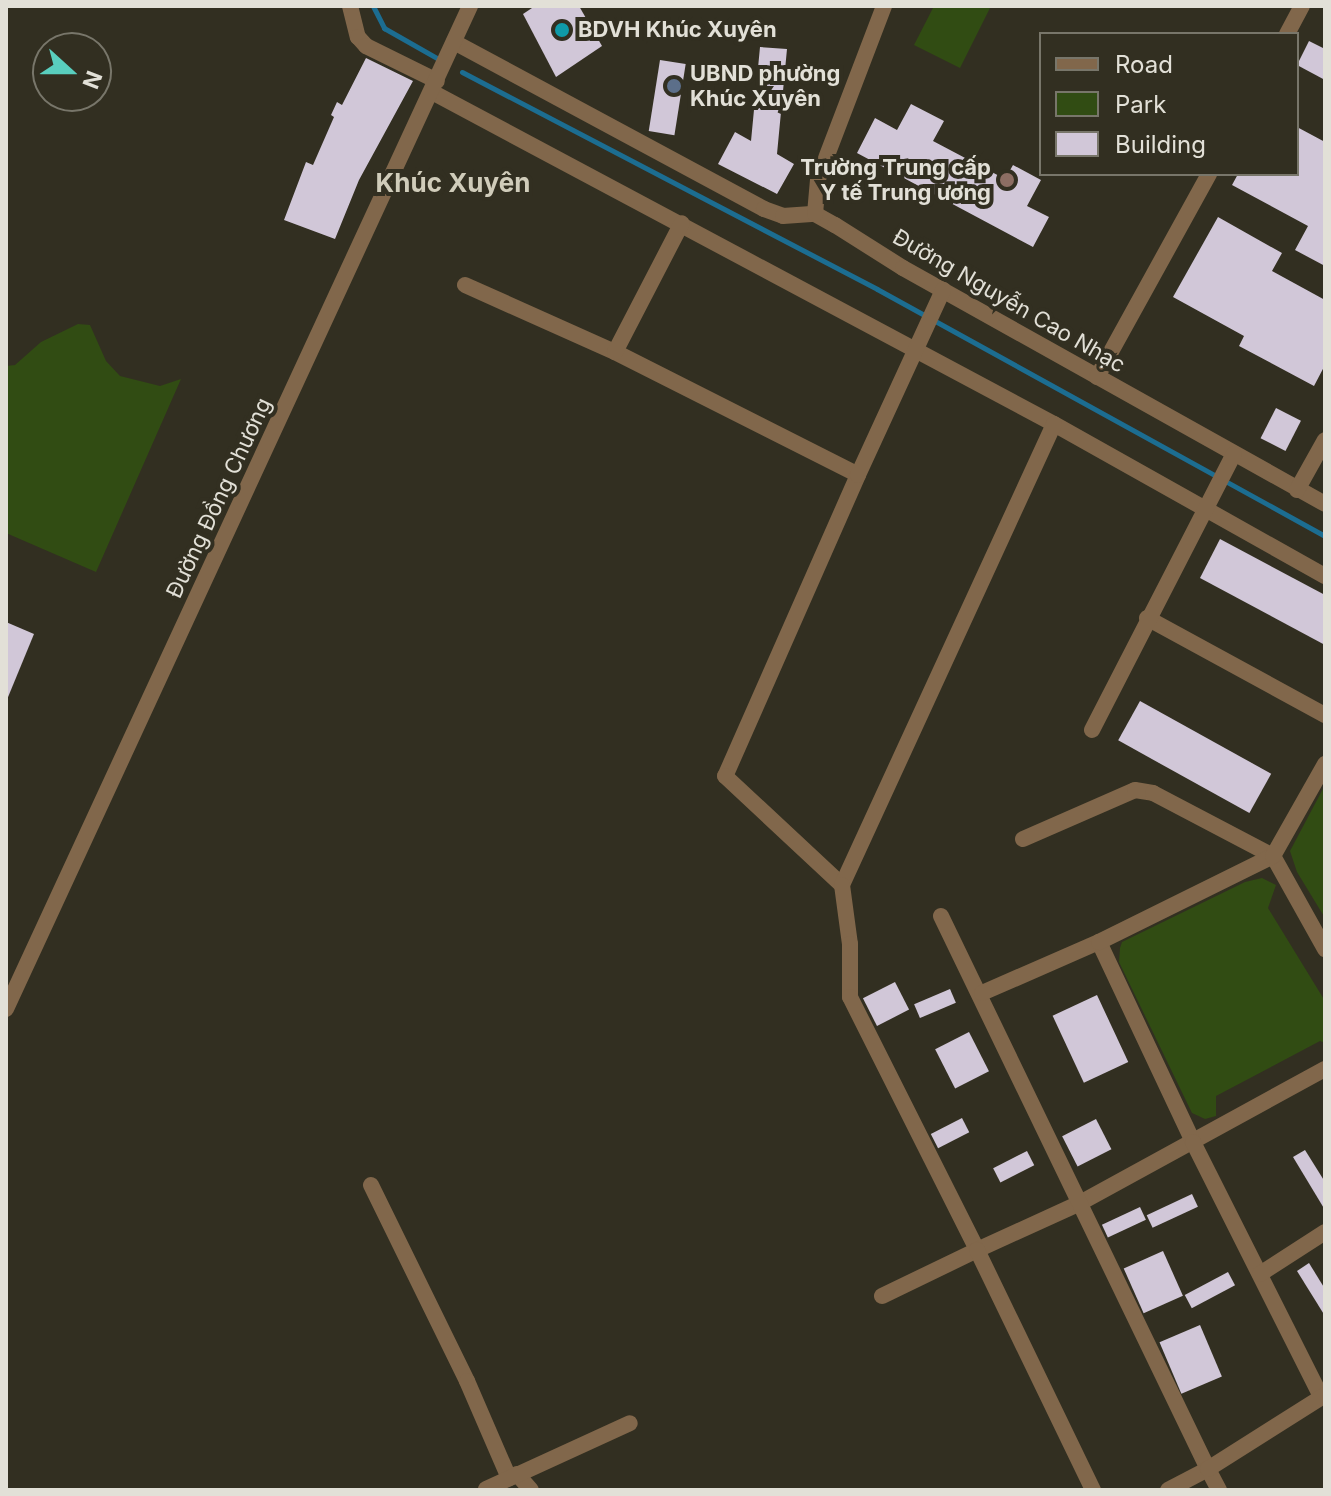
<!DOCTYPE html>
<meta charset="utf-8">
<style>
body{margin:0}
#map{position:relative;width:1331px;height:1496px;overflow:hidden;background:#322f21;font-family:Inter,sans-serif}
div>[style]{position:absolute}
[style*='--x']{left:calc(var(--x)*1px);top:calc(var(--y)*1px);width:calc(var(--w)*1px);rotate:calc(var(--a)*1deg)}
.green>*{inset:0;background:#314c13}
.stream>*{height:5px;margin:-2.5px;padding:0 2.5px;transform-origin:2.5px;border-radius:2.5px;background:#1c6d91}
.building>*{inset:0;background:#d1c7d8;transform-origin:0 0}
.minor>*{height:16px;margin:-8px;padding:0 8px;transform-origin:8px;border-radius:8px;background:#81674b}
.tertiary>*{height:16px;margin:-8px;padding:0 8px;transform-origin:8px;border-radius:8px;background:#81674b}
.dots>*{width:22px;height:22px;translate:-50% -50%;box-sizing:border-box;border:4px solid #322f21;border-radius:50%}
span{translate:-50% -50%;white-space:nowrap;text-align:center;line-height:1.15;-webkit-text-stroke:8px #322f21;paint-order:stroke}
.poi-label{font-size:22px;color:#e2e0d7;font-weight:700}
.left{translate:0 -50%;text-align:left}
.right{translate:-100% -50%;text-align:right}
.street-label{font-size:22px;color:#e2e0d7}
.quarter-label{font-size:26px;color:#d0ccba;font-weight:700}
.frame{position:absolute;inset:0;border:8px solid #e2e0d7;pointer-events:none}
.legend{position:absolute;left:1039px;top:32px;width:260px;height:144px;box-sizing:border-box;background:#322f21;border:2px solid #78766a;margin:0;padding:10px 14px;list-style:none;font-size:24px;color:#e2e0d7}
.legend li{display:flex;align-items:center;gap:16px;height:40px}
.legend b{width:40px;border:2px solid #78766a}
.north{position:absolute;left:32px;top:32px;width:80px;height:80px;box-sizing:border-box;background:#322f21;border:2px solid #78766a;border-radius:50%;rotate:111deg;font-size:22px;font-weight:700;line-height:32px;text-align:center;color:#e2e0d7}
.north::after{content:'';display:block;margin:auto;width:28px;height:36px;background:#59cebe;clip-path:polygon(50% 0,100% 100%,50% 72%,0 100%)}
</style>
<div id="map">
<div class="green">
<i style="clip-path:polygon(934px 6px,991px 6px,960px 68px,914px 45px)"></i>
<i style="clip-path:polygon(78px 324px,90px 325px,106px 361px,120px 376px,160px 386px,181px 379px,96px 572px,6px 533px,6px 366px,15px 365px,41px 342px)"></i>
<i style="clip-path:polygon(1325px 785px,1325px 918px,1297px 872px,1290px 851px)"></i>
<i style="clip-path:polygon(1262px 878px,1276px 885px,1268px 908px,1325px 1001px,1325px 1043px,1320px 1041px,1216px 1096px,1216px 1116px,1205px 1119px,1192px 1113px,1119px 962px,1120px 948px,1122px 942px,1245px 882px)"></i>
</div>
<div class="stream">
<i style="--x:373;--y:6;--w:25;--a:63"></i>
<i style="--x:384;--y:28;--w:67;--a:29.6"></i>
<i style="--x:462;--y:72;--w:468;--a:27.6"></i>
<i style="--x:877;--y:289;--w:512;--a:28.87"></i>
</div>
<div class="building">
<i style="clip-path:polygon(535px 6px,579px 6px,602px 46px,556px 77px,523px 14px)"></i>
<i style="clip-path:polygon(1309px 41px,1325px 49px,1325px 80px,1297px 65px)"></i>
<i style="clip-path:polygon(760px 47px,787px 49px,777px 154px,794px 164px,777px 194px,718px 164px,735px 132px,751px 141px)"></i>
<i style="clip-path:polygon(366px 58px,413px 81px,359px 180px,335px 239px,284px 220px,306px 162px,313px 165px,334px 117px,331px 115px,337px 102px,342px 105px)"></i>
<i style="left:660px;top:60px;width:26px;height:72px;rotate:9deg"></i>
<i style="clip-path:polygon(911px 104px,944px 121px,933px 141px,1005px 179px,1013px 165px,1041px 180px,1027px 206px,1049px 217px,1033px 247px,857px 153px,875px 118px,897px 130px)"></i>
<i style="clip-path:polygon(1297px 127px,1325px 142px,1325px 266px,1295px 250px,1308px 226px,1232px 185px,1238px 174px,1297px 174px)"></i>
<i style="clip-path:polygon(1218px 217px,1282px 253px,1272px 271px,1325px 300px,1325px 365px,1314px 386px,1239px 346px,1244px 336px,1173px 297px)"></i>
<i style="left:1276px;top:408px;width:28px;height:34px;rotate:27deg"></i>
<i style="clip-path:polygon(1220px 539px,1325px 595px,1325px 645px,1200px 578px)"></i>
<i style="clip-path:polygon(6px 622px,34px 634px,6px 702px)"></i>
<i style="left:1140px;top:701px;width:150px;height:45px;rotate:29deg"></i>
<i style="left:895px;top:982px;width:31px;height:36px;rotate:63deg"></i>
<i style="left:950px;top:989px;width:15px;height:39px;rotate:67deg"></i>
<i style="left:1097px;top:995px;width:74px;height:49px;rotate:65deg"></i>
<i style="left:969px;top:1032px;width:44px;height:38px;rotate:63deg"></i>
<i style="left:962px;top:1118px;width:16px;height:35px;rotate:63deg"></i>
<i style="left:1096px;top:1119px;width:34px;height:38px;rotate:63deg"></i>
<i style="clip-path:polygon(1305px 1150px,1325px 1182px,1325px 1210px,1293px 1157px)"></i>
<i style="left:1027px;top:1151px;width:16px;height:38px;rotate:63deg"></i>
<i style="left:1192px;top:1194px;width:14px;height:50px;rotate:65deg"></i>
<i style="left:1140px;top:1207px;width:14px;height:42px;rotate:65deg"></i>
<i style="left:1163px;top:1251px;width:49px;height:43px;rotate:66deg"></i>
<i style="clip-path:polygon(1309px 1263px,1325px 1289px,1325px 1316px,1297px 1271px)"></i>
<i style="left:1228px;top:1272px;width:15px;height:49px;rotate:62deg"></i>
<i style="left:1200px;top:1325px;width:56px;height:44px;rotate:67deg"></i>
</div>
<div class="minor">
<i style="--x:350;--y:6;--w:32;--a:76"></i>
<i style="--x:358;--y:37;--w:12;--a:48"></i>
<i style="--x:366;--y:46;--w:79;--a:26.2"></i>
<i style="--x:1287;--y:34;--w:32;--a:-62"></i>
<i style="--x:454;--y:42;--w:352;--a:28.3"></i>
<i style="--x:764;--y:209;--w:20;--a:20"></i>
<i style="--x:783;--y:216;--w:32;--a:-4"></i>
<i style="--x:815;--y:214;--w:23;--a:29"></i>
<i style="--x:835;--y:225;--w:80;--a:32.3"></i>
<i style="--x:903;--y:268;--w:484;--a:29.2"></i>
<i style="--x:432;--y:92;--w:705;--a:28.09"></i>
<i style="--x:1054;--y:424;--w:311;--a:29.3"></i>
<i style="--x:815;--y:214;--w:35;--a:-85"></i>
<i style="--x:818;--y:179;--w:185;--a:-69.1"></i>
<i style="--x:465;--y:285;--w:164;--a:24.1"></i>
<i style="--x:615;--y:352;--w:272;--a:26.8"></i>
<i style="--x:858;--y:475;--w:329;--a:113.8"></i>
<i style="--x:725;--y:776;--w:160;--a:43"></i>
<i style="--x:842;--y:885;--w:507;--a:-65.3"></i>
<i style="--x:615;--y:352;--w:145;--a:-62.6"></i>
<i style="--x:1097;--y:377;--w:232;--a:-61.1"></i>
<i style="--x:858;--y:475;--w:204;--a:-65.3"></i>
<i style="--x:1297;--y:490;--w:57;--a:-60.8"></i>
<i style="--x:1147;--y:618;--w:203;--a:28.6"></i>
<i style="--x:1092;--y:730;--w:310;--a:-62.8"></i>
<i style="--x:1023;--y:839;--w:122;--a:-23.6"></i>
<i style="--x:1135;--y:790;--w:18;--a:9"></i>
<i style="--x:1153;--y:793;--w:136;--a:27.7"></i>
<i style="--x:1273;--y:856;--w:107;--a:60.8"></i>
<i style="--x:842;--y:885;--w:60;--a:82.3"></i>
<i style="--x:850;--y:944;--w:53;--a:90"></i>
<i style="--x:850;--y:997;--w:283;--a:63.3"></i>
<i style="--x:977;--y:1250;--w:113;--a:-24.5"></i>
<i style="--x:1080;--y:1203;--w:279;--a:-28.7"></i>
<i style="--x:941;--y:916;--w:614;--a:64.23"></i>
<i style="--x:1208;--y:1469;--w:45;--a:152.3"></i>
<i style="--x:1099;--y:942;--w:221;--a:64.8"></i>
<i style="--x:1193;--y:1142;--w:285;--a:63.3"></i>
<i style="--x:982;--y:993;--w:128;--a:-23.6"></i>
<i style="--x:1099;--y:942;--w:194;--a:-26.3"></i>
<i style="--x:1273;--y:856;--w:106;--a:-60.5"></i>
<i style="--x:371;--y:1185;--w:218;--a:63.9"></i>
<i style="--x:467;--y:1381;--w:106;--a:66.6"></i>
<i style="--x:1260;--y:1274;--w:77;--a:-32.9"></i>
<i style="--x:882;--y:1296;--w:106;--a:-25.8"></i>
<i style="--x:977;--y:1250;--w:267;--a:64.2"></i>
<i style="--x:517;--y:1474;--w:21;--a:49"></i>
<i style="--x:486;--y:1489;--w:158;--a:-24.6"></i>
<i style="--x:1219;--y:1490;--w:24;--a:-118"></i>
<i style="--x:1208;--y:1469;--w:138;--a:-32.3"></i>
</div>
<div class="tertiary">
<i style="--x:6;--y:1009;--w:1105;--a:-65.17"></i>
</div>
<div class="dots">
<i style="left:562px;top:30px;background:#0f9aa8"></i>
<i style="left:674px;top:86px;background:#5c6f8a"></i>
<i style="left:1007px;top:180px;background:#8d6e63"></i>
</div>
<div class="poi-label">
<span class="left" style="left:578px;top:30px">BDVH Khúc Xuyên</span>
<span class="left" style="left:690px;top:86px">UBND phường<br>Khúc Xuyên</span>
<span class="right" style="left:991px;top:180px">Trường Trung cấp<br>Y tế Trung ương</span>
</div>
<div class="street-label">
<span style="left:1009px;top:301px;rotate:30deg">Đường Nguyễn Cao Nhạc</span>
<span style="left:219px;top:498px;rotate:-65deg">Đường Đồng Chương</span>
</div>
<div class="quarter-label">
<span style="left:453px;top:183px">Khúc Xuyên</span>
</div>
<div class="frame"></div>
<ul class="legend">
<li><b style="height:10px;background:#81674b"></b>Road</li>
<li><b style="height:22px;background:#314c13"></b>Park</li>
<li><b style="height:22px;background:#d1c7d8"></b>Building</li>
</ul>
<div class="north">N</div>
</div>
